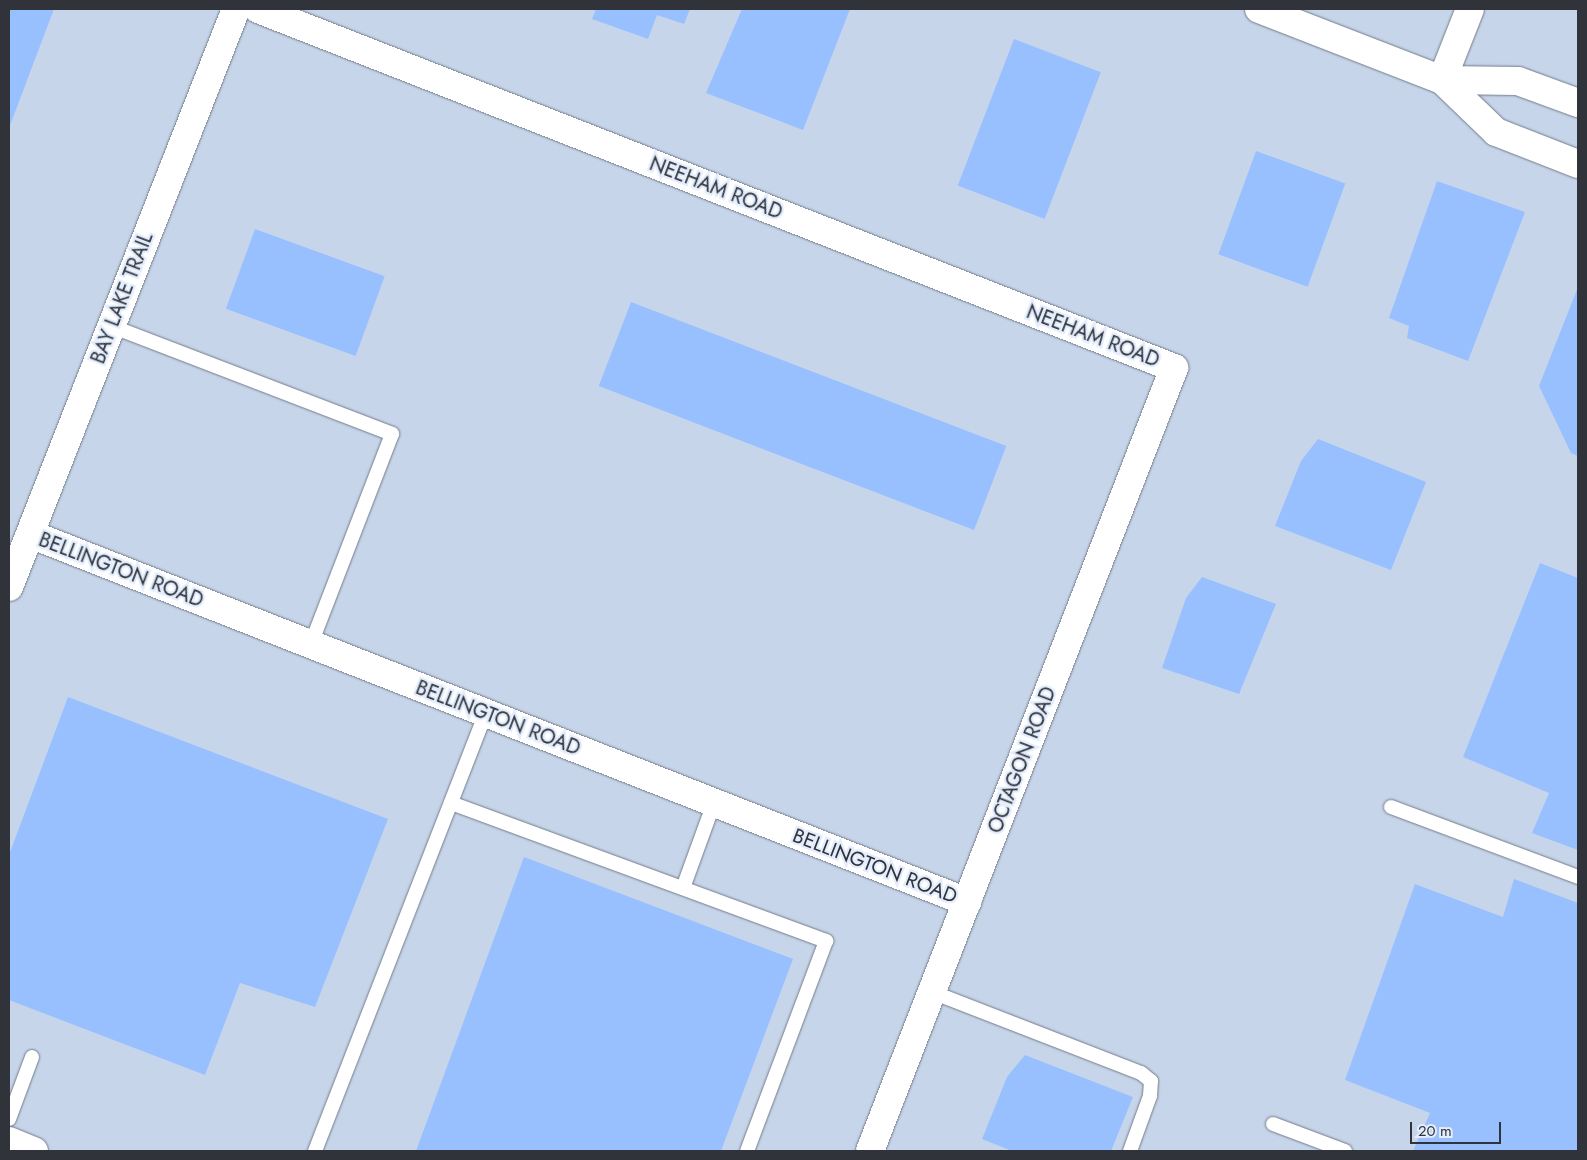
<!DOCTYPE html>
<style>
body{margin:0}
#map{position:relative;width:1587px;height:1160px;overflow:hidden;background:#d6e0ef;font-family:Jost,sans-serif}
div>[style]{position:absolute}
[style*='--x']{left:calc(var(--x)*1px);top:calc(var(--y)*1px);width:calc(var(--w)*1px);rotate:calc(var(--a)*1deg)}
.built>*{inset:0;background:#c7d5ea;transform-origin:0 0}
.building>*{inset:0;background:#98c0ff;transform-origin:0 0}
.roads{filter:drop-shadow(0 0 1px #737c8a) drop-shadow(0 0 1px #737c8a)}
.lane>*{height:14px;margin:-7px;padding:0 7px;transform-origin:7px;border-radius:7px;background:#fff}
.street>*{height:28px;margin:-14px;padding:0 14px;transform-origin:14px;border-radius:14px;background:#fff}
.secondary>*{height:28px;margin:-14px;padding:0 14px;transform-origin:14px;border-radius:14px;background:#fff}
span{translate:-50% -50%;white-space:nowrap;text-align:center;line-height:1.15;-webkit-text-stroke:4.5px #e3edfd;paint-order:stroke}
.street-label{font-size:20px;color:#30343a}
.frame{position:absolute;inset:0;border:10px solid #30343a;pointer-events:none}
.scale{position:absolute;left:1410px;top:1122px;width:91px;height:22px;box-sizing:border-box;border:2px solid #30343a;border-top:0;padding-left:6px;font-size:15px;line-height:18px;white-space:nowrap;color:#30343a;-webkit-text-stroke:4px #e3edfd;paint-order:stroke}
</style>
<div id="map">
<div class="built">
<i style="left:9px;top:9px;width:1569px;height:1142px"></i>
</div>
<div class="building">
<i style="clip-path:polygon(9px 9px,54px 9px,9px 128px)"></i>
<i style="clip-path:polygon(596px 9px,690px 9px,684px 24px,657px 15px,648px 39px,592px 19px)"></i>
<i style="clip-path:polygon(742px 9px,850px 9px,803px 130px,706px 93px)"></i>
<i style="left:1014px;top:39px;width:93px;height:157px;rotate:21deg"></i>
<i style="left:1256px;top:151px;width:95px;height:110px;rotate:20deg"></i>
<i style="clip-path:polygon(1437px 181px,1525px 212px,1468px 361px,1407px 338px,1409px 326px,1389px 318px)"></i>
<i style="left:255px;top:229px;width:138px;height:85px;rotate:20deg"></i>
<i style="clip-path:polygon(1578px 287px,1578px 456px,1571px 453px,1539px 386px)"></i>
<i style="left:631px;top:302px;width:402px;height:90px;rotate:21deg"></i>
<i style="clip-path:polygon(1318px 439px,1426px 482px,1391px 570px,1275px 526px,1301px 461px)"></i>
<i style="clip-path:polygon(1540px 563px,1578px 578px,1578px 850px,1532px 833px,1549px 793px,1463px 757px)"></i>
<i style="clip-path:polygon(1202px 577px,1276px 604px,1239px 694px,1162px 668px,1186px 598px)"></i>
<i style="clip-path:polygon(68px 697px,388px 819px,315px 1007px,240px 983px,205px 1075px,9px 1000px,9px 855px)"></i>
<i style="clip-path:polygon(524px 857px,793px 959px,721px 1151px,416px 1151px)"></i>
<i style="clip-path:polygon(1514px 879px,1578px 903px,1578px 1151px,1413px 1151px,1430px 1113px,1345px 1080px,1415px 884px,1503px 917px)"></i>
<i style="clip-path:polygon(1025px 1055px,1133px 1097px,1111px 1151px,1012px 1151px,982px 1139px,1007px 1077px)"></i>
</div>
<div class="roads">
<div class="lane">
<i style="--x:111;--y:326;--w:301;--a:21"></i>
<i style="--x:392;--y:434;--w:225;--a:111.1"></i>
<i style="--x:451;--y:803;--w:400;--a:20.2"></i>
<i style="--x:826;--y:941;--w:224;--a:110.6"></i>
<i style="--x:1391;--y:807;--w:200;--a:20.5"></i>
<i style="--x:683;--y:888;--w:90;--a:-70"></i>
<i style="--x:932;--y:992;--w:224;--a:21.2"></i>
<i style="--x:1141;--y:1073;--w:13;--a:39"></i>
<i style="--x:1151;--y:1081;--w:15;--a:94"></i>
<i style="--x:1150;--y:1096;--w:59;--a:110"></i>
<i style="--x:9;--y:1119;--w:66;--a:-69.6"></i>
<i style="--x:1273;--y:1124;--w:77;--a:20.6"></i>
<i style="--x:315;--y:1151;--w:470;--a:-68.7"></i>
</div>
<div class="street">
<i style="--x:258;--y:9;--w:984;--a:21.4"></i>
<i style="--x:1174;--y:368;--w:840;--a:111.22"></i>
<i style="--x:1442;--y:80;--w:76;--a:-68.5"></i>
<i style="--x:30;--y:534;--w:1007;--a:21.44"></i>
<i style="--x:9;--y:1141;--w:27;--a:22"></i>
</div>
<div class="secondary">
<i style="--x:1259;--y:9;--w:196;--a:21.2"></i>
<i style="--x:1442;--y:80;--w:76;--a:0.8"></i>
<i style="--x:1518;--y:81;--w:64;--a:20.1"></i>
<i style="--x:1442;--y:80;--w:75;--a:43.9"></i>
<i style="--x:1496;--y:132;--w:88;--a:21.3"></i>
<i style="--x:9;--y:587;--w:621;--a:-68.56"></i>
</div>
</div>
<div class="street-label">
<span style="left:716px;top:188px;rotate:21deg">NEEHAM ROAD</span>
<span style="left:122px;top:298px;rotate:-69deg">BAY LAKE TRAIL</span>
<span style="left:1093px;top:336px;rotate:21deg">NEEHAM ROAD</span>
<span style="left:121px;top:570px;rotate:21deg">BELLINGTON ROAD</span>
<span style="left:498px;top:718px;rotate:21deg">BELLINGTON ROAD</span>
<span style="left:1022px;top:760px;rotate:-69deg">OCTAGON ROAD</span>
<span style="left:875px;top:866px;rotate:21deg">BELLINGTON ROAD</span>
</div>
<div class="frame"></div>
<div class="scale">20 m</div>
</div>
